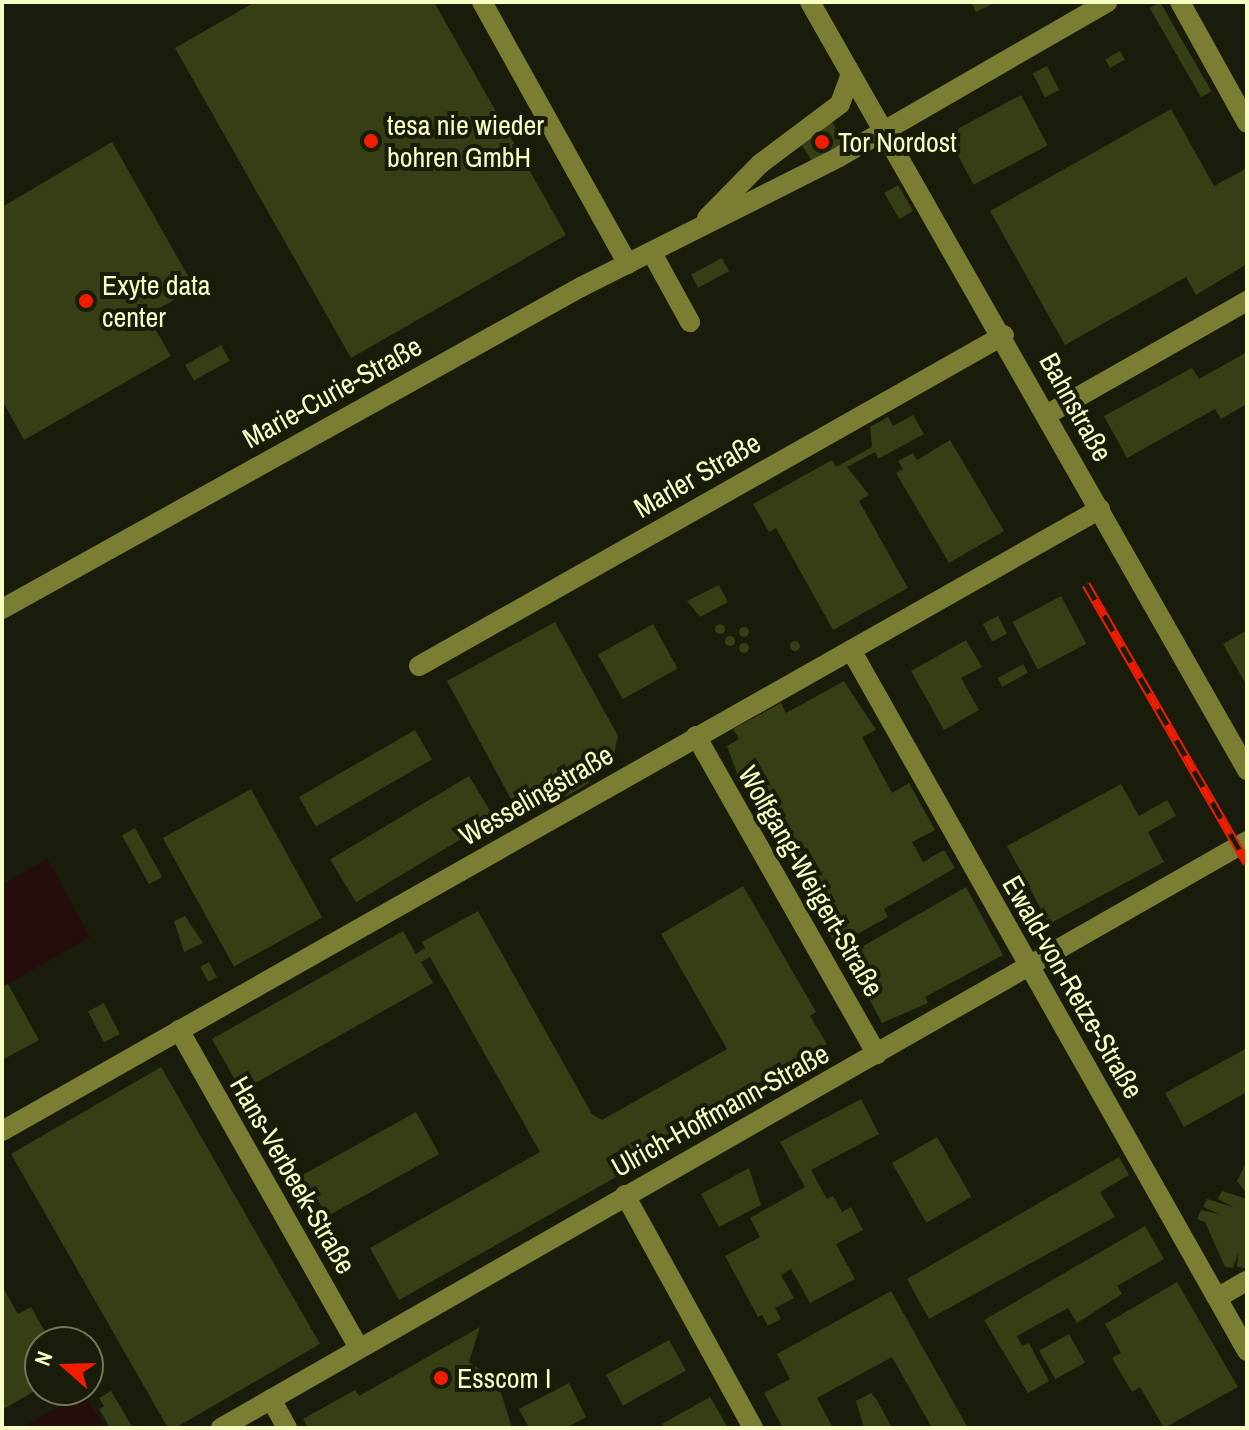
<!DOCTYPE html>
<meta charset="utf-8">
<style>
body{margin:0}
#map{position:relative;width:1249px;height:1430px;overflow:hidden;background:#191c0a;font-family:"Archivo Narrow",sans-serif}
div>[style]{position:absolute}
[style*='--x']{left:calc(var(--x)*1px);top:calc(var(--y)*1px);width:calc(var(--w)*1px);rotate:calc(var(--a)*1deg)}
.green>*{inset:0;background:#260d0d}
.building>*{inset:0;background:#353e15;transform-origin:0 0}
.round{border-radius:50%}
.minor>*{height:20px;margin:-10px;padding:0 10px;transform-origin:10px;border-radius:10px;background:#797e33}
.rail>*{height:9px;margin-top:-4.5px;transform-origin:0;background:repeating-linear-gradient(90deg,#191c0a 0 18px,#f01d00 0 36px);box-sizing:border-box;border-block:2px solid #f01d00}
.dots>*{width:22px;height:22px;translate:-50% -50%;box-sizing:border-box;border:4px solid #191c0a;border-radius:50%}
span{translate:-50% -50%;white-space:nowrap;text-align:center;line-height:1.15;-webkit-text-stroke:8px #191c0a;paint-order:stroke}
.poi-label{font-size:28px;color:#f7ffc5}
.left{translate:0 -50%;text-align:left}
.street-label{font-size:28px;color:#f7ffc5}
.frame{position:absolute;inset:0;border:4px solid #f7ffc5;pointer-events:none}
.north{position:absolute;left:24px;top:1326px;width:80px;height:80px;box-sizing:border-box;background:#191c0a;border:2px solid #727755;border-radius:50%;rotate:290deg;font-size:22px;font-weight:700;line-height:32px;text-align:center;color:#f7ffc5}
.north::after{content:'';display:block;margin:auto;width:28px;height:36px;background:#f01d00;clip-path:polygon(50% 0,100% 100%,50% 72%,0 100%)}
</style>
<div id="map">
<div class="green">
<i style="clip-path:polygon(47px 859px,90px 937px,2px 987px,2px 885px)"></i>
<i style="clip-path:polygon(84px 1393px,105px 1428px,21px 1428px)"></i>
</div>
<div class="building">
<i style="clip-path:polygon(255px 2px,434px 2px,566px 235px,351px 358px,175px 48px)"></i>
<i style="clip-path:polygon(971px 2px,996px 2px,976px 12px)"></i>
<i style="left:1160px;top:2px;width:103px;height:12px;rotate:60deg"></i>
<i style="left:1120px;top:51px;width:10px;height:17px;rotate:61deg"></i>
<i style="left:1047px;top:66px;width:27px;height:16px;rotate:63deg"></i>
<i style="left:1021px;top:95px;width:57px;height:84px;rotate:62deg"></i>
<i style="clip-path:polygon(1171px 109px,1214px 186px,1247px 168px,1247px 264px,1196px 295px,1186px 277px,1065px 345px,990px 211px)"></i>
<i style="left:830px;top:119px;width:33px;height:38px;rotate:57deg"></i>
<i style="clip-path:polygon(112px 142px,195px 288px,147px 315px,171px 356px,24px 440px,2px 400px,2px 207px)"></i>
<i style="left:898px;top:185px;width:30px;height:16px;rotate:60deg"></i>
<i style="left:722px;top:258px;width:15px;height:35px;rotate:62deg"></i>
<i style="left:221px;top:345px;width:18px;height:41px;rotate:61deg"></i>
<i style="clip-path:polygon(1247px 352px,1247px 404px,1221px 419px,1215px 409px,1127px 458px,1104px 416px,1192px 368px,1199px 379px)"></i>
<i style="clip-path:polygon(913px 415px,924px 434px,878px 459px,875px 452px,847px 467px,869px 495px,859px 501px,908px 588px,833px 630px,776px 528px,769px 532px,753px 504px,832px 460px,836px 467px,872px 447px,870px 427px,888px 417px,893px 426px)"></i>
<i style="clip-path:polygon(950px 440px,1004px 531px,949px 563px,896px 473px,903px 469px,898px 461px,913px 453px,917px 460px)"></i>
<i style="clip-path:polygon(719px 585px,728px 602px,700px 617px,687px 601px)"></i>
<i style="left:1061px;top:596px;width:54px;height:55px;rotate:62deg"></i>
<i style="left:998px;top:616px;width:20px;height:17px;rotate:63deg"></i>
<i style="clip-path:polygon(555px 622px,618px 736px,613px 758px,590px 770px,589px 783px,567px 796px,555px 792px,529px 806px,511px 799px,447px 681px)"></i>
<i class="round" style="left:715px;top:624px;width:10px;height:10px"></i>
<i style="left:653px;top:624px;width:51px;height:63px;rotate:61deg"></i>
<i class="round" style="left:739px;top:627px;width:10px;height:10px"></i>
<i style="clip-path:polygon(1247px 630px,1247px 686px,1223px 644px)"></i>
<i class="round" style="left:725px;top:636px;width:10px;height:10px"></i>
<i style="clip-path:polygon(966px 640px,982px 667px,961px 678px,979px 710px,944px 730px,911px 671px)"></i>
<i class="round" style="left:790px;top:641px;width:10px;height:10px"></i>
<i class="round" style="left:739px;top:643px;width:10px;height:10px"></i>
<i style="left:1023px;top:664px;width:10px;height:29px;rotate:61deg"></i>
<i style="clip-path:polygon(844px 681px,876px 730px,862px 737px,892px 793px,909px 783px,935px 830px,912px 842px,923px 862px,944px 850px,955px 868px,884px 909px,888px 917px,836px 946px,746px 782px,741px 785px,727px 746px,739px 739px,733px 729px,781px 703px,786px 713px)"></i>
<i style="left:415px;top:730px;width:34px;height:134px;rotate:60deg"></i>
<i style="left:469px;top:776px;width:50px;height:162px;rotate:59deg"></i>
<i style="clip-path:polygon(1121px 784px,1139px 816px,1167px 800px,1176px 816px,1148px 832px,1164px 862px,1049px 924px,1007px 846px)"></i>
<i style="left:251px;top:789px;width:147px;height:101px;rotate:61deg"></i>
<i style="left:135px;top:828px;width:56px;height:15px;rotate:61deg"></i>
<i style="clip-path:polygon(743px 886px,816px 1012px,810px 1016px,827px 1044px,640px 1150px,646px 1160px,399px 1300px,370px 1248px,540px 1152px,430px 957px,421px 962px,433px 983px,241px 1091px,212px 1039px,403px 931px,416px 954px,425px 948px,422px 942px,478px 911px,592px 1114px,602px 1120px,727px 1049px,661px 934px)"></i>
<i style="clip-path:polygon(966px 887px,1003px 955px,925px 997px,928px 1003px,882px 1023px,846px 956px)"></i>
<i style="clip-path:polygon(185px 916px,203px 943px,184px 952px,174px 921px)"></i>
<i style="left:209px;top:962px;width:17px;height:10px;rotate:62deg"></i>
<i style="clip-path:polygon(8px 984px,39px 1040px,2px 1060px,2px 987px)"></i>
<i style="left:104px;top:1003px;width:35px;height:18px;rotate:63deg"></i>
<i style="clip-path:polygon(1247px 1048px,1247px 1092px,1184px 1127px,1165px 1093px)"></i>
<i style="clip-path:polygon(161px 1067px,320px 1344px,175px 1428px,168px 1428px,11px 1154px)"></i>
<i style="clip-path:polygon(861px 1099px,879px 1134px,811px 1170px,827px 1199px,833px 1196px,842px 1212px,851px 1207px,863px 1230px,836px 1244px,855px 1279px,810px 1303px,791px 1269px,781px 1275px,794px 1298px,775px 1308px,781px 1319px,768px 1326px,762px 1315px,758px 1317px,725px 1256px,760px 1237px,750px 1218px,805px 1187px,780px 1142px)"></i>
<i style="left:416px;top:1112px;width:48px;height:132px;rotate:61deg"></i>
<i style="left:937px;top:1137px;width:69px;height:52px;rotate:60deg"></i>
<i style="clip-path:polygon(1119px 1157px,1129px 1175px,1100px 1192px,1115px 1217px,929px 1319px,907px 1279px)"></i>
<i style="clip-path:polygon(1247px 1161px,1247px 1194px,1237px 1181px)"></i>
<i style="clip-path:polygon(749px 1168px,761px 1205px,719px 1227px,701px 1194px)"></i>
<i style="clip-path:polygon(1222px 1191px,1247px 1199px,1245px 1268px,1237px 1267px,1238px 1253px,1233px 1268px,1225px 1267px,1205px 1222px,1197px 1219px,1201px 1210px,1220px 1214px,1203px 1207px,1207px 1199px,1233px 1207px,1218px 1199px)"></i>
<i style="clip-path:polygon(1145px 1226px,1164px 1259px,1117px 1286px,1122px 1294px,1077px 1323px,1068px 1308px,1017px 1336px,1022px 1346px,1029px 1343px,1049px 1381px,1028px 1393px,984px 1320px)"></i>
<i style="clip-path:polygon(1177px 1282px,1238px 1387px,1164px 1428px,1140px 1387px,1132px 1392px,1112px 1358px,1121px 1353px,1105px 1324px)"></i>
<i style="clip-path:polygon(2px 1286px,18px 1314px,31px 1307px,51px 1342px,40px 1342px,40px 1388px,2px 1410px)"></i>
<i style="clip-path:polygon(891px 1291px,968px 1428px,932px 1428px,892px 1357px,817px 1398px,833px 1428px,783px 1428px,764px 1393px,790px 1379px,777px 1354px)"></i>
<i style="clip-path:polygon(480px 1327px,469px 1362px,498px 1383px,512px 1428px,308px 1428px,303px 1419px,355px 1390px,359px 1396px)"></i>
<i style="left:1069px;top:1334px;width:33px;height:34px;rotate:61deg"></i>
<i style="left:669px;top:1340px;width:35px;height:72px;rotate:61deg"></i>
<i style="clip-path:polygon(569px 1383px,586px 1417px,566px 1428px,529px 1428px,519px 1409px)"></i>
<i style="clip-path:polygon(111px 1391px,133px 1428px,110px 1428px,99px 1409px,104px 1406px,99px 1398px)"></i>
<i style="clip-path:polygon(871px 1393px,877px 1400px,892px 1428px,864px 1428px,856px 1401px)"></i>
<i style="clip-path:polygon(710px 1397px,728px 1428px,664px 1428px,662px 1424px)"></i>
</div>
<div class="minor">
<i style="--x:482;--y:2;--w:300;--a:60.9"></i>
<i style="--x:810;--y:2;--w:884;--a:60.36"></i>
<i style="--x:1180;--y:2;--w:138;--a:61"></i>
<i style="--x:707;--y:218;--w:76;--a:-45.5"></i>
<i style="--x:760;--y:164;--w:100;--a:-36.9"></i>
<i style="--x:840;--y:104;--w:32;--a:-70"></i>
<i style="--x:652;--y:253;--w:79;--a:61.2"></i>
<i style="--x:1048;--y:414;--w:229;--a:-29.6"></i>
<i style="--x:2;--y:609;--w:663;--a:-29.08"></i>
<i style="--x:581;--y:287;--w:289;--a:-26.7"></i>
<i style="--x:839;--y:157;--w:310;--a:-30"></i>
<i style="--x:851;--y:650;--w:805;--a:60.54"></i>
<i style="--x:419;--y:666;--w:672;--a:-29.5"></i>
<i style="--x:696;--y:736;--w:366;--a:60.4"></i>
<i style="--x:179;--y:1030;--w:365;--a:60.5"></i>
<i style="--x:2;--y:1131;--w:1262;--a:-29.53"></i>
<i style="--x:625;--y:1195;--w:266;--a:61.2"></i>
<i style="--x:1217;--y:1298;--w:34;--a:-30"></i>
<i style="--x:271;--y:1399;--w:33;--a:61"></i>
<i style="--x:221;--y:1428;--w:1182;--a:-29.77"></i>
</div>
<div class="rail">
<i style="--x:1086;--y:584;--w:322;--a:60"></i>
</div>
<div class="dots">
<i style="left:371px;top:141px;background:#f01d00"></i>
<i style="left:822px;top:142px;background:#f01d00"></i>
<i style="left:86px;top:301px;background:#f01d00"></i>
<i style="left:441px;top:1378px;background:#f01d00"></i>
</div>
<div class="poi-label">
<span class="left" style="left:387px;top:141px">tesa nie wieder<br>bohren GmbH</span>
<span class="left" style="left:838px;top:142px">Tor Nordost</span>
<span class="left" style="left:102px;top:301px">Exyte data<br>center</span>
<span class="left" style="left:457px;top:1378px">Esscom I</span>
</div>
<div class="street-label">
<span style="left:332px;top:392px;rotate:-29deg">Marie-Curie-Straße</span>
<span style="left:1076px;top:407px;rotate:61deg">Bahnstraße</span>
<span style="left:697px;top:475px;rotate:-30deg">Marler Straße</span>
<span style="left:536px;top:795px;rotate:-30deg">Wesselingstraße</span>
<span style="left:811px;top:881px;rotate:60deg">Wolfgang-Weigert-Straße</span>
<span style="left:1073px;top:987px;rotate:60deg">Ewald-von-Retze-Straße</span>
<span style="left:720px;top:1110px;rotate:-29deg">Ulrich-Hoffmann-Straße</span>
<span style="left:293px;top:1175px;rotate:60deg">Hans-Verbeek-Straße</span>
</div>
<div class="frame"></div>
<div class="north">N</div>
</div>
